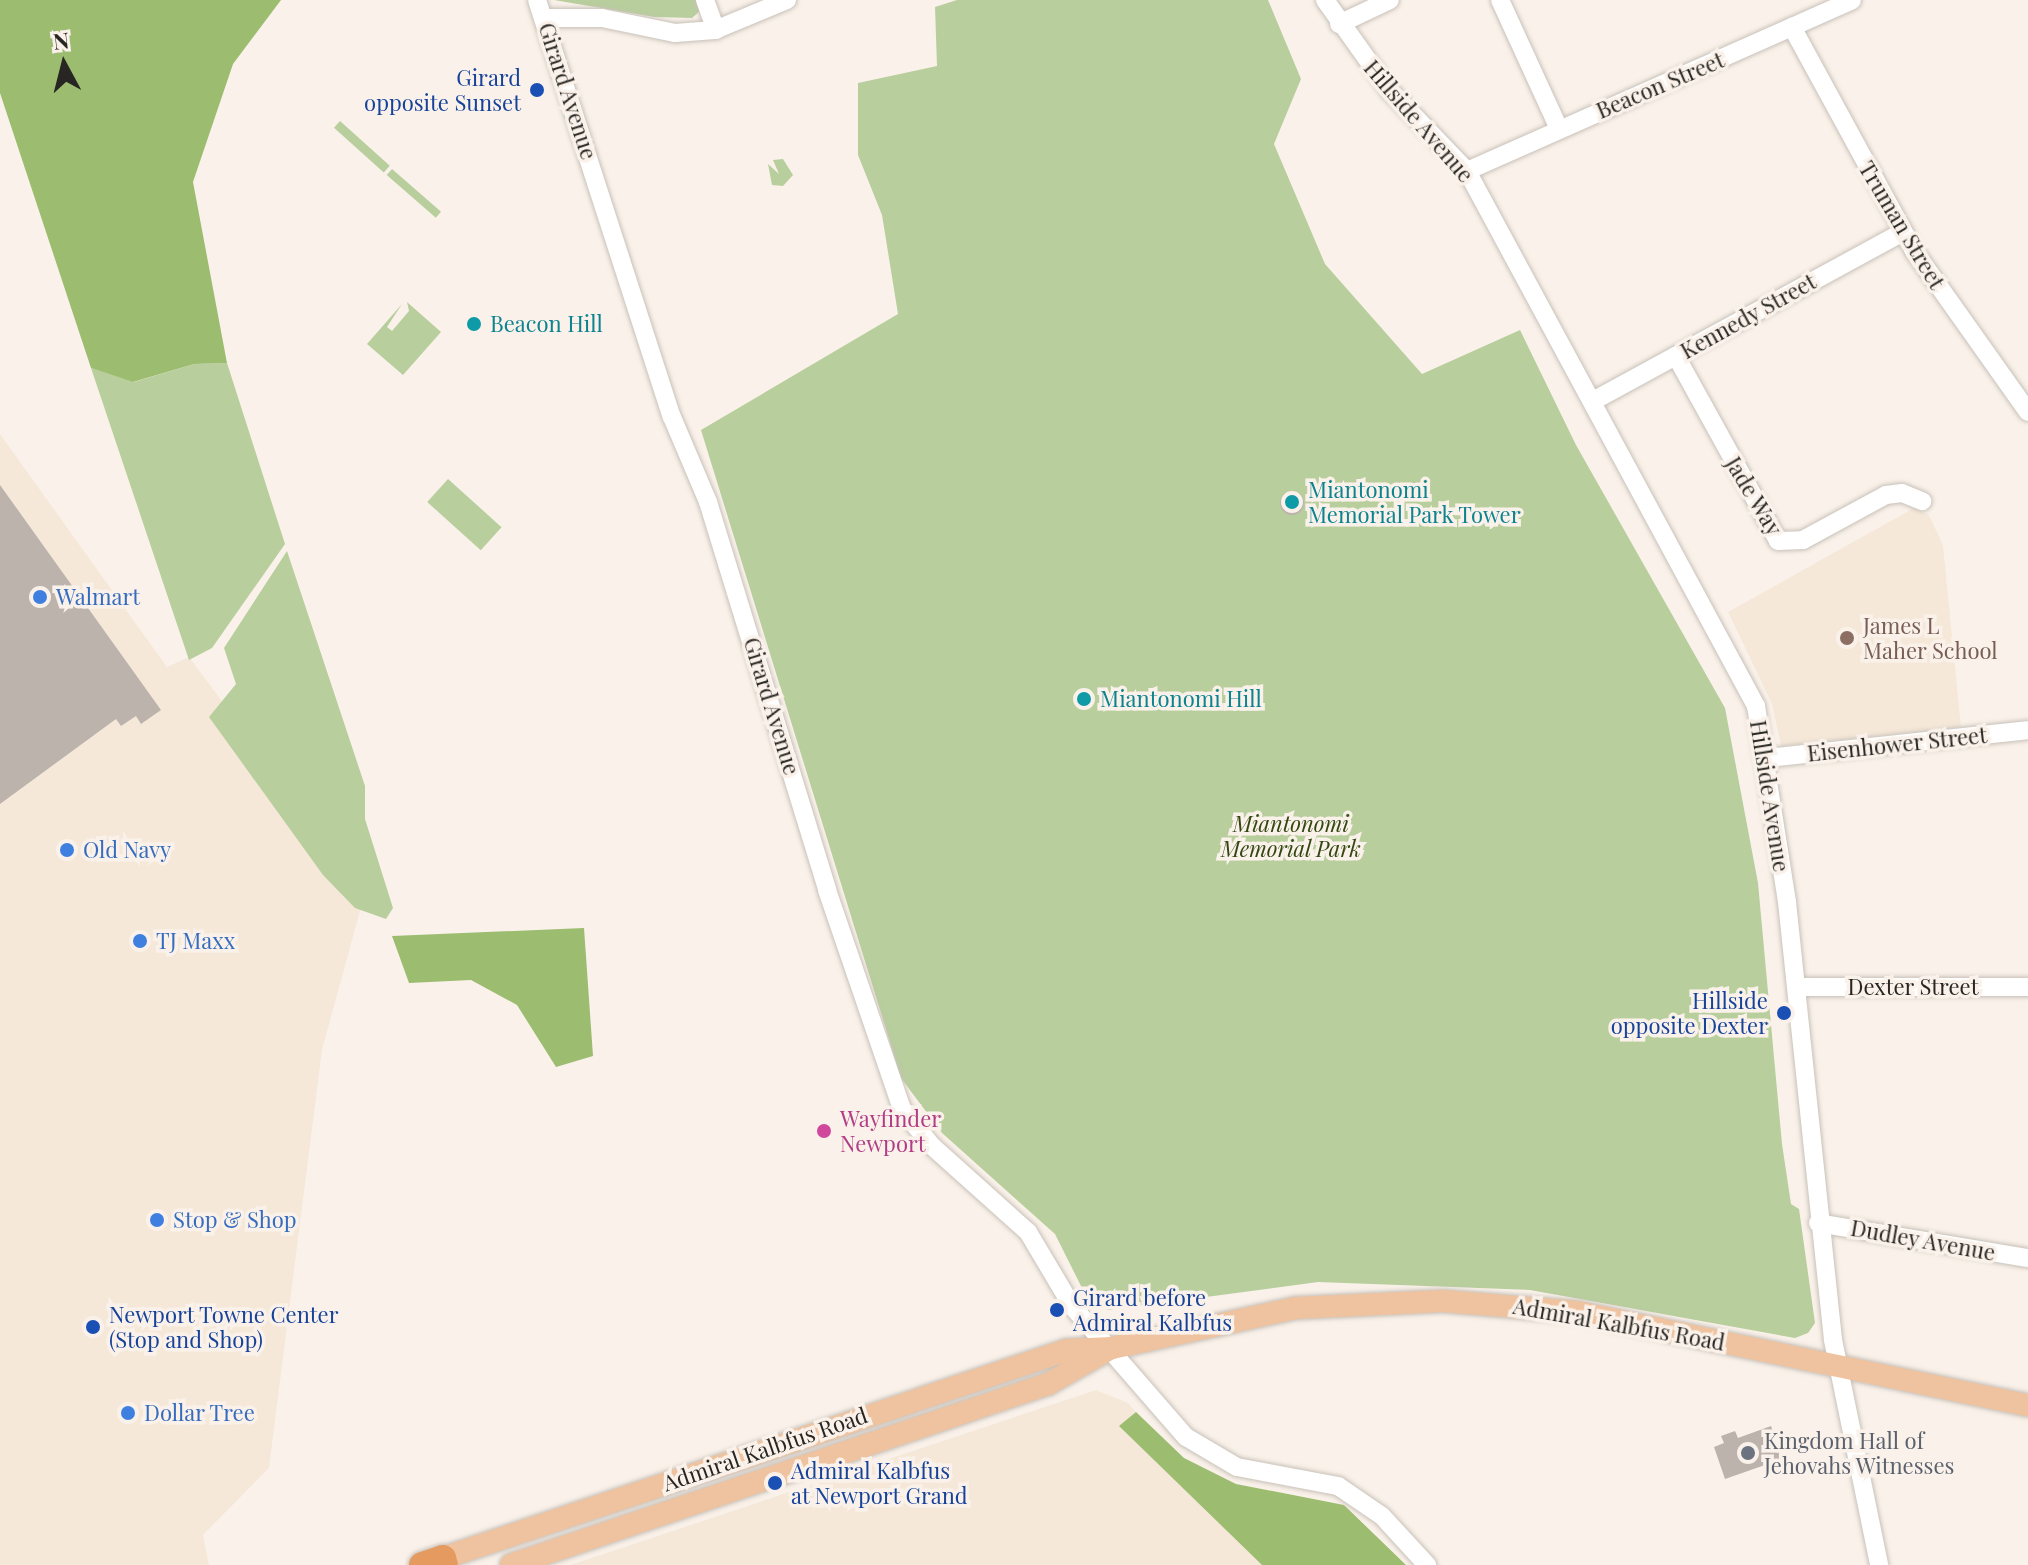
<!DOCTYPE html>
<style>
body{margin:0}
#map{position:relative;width:2028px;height:1565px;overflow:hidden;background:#faf2ea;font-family:"Playfair Display",serif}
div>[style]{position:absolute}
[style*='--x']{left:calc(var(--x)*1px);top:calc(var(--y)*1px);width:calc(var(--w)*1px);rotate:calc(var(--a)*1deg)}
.built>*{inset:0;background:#f5e8d9}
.green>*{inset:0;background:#b8ce9d;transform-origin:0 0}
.forest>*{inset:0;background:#9cbc70}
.building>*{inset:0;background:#bbb3ac}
.round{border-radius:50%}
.roads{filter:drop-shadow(0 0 2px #c8c1b9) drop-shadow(0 0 2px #c8c1b9)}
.minor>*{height:18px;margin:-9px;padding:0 9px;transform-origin:9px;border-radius:9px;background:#fff}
.major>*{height:22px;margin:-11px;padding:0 11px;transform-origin:11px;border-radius:11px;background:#efc39f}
.highway>*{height:26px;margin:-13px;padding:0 13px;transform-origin:13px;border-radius:13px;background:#e59b5f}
.dots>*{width:22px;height:22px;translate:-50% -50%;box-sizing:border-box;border:4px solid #faf2ea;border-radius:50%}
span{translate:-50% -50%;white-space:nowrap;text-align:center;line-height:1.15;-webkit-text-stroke:7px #faf2ea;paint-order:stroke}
.transit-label{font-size:22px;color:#164399}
.right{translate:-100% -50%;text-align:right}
.left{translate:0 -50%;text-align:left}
.street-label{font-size:22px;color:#282622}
.culture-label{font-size:22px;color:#0d838f}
.shop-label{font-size:22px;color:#366cbe}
.education-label{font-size:22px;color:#785e54}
.park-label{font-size:22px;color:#334711;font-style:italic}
.hotel-label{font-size:22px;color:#b23c85}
.worship-label{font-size:22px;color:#5b616d}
.north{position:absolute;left:24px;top:24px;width:80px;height:80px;-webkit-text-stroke:6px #faf2ea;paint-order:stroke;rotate:353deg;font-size:22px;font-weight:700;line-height:32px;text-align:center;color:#282622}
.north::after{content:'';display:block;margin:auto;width:28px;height:36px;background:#282622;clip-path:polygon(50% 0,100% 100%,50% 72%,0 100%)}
</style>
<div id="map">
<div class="built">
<i style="clip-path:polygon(0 434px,167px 667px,189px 657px,365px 893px,322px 1050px,269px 1468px,203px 1535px,209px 1565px,0 1565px)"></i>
<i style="clip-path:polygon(1914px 508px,1929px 515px,1943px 545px,1961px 727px,1781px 746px,1772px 704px,1728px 612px)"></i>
<i style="clip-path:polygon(1096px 1390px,1128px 1403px,1136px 1412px,1120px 1427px,1262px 1565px,570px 1565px)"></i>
</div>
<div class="green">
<i style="clip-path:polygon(554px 0,697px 0,701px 10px,692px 18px,654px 17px)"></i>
<i style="clip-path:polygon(957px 0,1268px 0,1301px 79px,1274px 144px,1325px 264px,1422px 374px,1520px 330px,1576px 445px,1725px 708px,1758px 883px,1782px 1144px,1791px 1204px,1799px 1209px,1815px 1323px,1808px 1333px,1795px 1338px,1530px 1290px,1318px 1282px,1108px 1310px,1085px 1294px,1055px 1234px,942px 1133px,901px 1078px,701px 430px,898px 314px,882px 215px,858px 155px,858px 83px,937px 66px,935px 7px)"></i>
<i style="left:340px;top:121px;width:67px;height:9px;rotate:42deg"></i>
<i style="clip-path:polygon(783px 159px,793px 175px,783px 186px,772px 185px,768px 164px,779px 174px,773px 160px)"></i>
<i style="left:392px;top:169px;width:65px;height:8px;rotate:41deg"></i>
<i style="clip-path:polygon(407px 302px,441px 332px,403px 375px,367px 344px,402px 304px,387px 327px,392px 331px,409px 311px)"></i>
<i style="clip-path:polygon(227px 363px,285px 544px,212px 648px,189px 660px,91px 368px,134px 382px,194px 364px)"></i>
<i style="left:448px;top:479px;width:72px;height:31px;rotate:42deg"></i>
<i style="clip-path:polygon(287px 551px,365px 786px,365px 819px,393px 908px,386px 919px,355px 908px,323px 875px,209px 717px,236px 684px,224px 648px)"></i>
</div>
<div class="forest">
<i style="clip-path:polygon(0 0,281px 0,233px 64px,193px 182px,227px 363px,194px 364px,133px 382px,91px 368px,0 93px)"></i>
<i style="clip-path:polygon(584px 928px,593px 1056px,556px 1067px,517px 1005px,471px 980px,409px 983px,392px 936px)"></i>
<i style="clip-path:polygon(1136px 1412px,1184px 1458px,1236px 1484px,1344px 1505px,1406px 1565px,1262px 1565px,1119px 1426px)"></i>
</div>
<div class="building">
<i style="clip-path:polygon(0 485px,161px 710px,141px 724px,136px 716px,121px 726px,116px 719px,0 804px)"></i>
<i class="round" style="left:1280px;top:491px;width:24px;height:24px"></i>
<i style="clip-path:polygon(1771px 1426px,1782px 1459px,1725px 1479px,1714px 1447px,1724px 1443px,1721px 1436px,1735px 1431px,1738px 1438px)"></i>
</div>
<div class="roads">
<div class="minor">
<i style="--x:537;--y:0;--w:438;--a:72.1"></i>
<i style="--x:672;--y:417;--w:92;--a:67"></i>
<i style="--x:708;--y:502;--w:406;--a:72.9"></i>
<i style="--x:827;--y:890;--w:231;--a:71.1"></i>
<i style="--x:902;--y:1109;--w:48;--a:51"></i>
<i style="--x:932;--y:1146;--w:129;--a:41.9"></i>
<i style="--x:1028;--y:1232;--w:86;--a:59.3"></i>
<i style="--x:1072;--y:1306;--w:174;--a:49"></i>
<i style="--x:1186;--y:1437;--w:59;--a:30.5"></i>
<i style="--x:1237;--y:1467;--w:103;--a:10.7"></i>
<i style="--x:1338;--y:1486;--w:53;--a:34.3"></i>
<i style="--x:1382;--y:1516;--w:67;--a:47.4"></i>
<i style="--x:705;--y:0;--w:32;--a:70"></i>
<i style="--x:1325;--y:0;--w:112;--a:54.5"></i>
<i style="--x:1390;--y:91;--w:111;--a:46.1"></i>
<i style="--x:1467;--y:171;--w:608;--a:61.62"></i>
<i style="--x:1756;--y:706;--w:198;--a:81"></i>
<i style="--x:1787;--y:902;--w:440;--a:84"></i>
<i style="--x:1833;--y:1340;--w:230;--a:78.4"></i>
<i style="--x:1500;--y:0;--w:142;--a:65.4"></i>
<i style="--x:543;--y:18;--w:59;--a:0"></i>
<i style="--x:602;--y:18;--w:75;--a:11.6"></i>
<i style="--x:675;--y:33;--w:40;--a:-4.3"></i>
<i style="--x:715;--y:30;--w:78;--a:-22.6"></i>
<i style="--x:1339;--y:24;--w:56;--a:-25.2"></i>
<i style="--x:1792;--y:27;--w:255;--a:61.4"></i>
<i style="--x:1914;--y:251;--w:197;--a:54.7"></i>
<i style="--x:1467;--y:171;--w:421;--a:-23.9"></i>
<i style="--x:1676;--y:356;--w:211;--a:61.1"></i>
<i style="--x:1778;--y:541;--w:25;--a:-2"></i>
<i style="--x:1803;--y:540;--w:94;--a:-28.5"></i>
<i style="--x:1886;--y:495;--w:16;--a:-7"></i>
<i style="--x:1902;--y:493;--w:22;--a:22"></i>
<i style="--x:1593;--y:401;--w:353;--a:-28.6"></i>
<i style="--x:1767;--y:758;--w:262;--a:-6.1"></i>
<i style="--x:1797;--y:987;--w:231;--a:0"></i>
<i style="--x:1818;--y:1223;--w:213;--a:9.5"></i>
</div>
<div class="major">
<i style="--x:443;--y:1558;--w:658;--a:-18.43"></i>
<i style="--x:1067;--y:1350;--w:45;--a:-2.5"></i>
<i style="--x:1112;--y:1348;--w:188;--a:-12.3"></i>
<i style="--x:1296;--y:1308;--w:147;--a:-2.7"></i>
<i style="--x:1443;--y:1301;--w:134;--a:4.7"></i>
<i style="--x:1577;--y:1312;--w:460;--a:11.7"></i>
<i style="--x:511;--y:1565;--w:567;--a:-18.63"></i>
<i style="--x:1048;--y:1384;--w:73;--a:-29.7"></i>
</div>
<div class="highway">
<i style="--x:422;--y:1565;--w:22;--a:-18"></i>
<i style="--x:443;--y:1558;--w:7;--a:74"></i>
</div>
</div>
<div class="dots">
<i style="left:537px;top:90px;background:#1a4fb4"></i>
<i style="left:474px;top:324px;background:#0f9aa8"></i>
<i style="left:1292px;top:502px;background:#0f9aa8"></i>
<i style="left:40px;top:597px;background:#3f7fe0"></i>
<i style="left:1847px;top:638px;background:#8d6e63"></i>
<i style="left:1084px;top:699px;background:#0f9aa8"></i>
<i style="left:67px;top:850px;background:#3f7fe0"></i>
<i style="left:140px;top:941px;background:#3f7fe0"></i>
<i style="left:1784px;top:1013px;background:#1a4fb4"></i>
<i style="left:824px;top:1131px;background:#d1479c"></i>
<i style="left:157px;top:1220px;background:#3f7fe0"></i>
<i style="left:1057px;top:1310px;background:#1a4fb4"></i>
<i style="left:93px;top:1327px;background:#1a4fb4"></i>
<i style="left:128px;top:1413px;background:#3f7fe0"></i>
<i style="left:1748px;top:1453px;background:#6b7280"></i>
<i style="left:775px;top:1483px;background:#1a4fb4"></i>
</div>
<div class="transit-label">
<span class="right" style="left:521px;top:90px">Girard<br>opposite Sunset</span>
<span class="right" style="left:1768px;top:1013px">Hillside<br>opposite Dexter</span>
<span class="left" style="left:1073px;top:1310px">Girard before<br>Admiral Kalbfus</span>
<span class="left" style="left:109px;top:1327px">Newport Towne Center<br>(Stop and Shop)</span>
<span class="left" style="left:791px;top:1483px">Admiral Kalbfus<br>at Newport Grand</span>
</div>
<div class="street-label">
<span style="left:1660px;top:85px;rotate:-23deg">Beacon Street</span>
<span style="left:568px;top:91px;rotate:72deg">Girard Avenue</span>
<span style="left:1419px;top:121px;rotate:49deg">Hillside Avenue</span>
<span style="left:1902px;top:225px;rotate:59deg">Truman Street</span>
<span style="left:1748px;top:316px;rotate:-29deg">Kennedy Street</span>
<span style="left:1754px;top:496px;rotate:59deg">Jade Way</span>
<span style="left:772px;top:706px;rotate:73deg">Girard Avenue</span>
<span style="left:1897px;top:744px;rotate:-6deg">Eisenhower Street</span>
<span style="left:1770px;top:796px;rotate:81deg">Hillside Avenue</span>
<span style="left:1913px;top:987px">Dexter Street</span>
<span style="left:1923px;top:1240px;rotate:10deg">Dudley Avenue</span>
<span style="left:1619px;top:1324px;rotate:10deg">Admiral Kalbfus Road</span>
<span style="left:765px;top:1449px;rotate:-19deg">Admiral Kalbfus Road</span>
</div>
<div class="culture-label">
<span class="left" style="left:490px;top:324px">Beacon Hill</span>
<span class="left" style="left:1308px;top:502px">Miantonomi<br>Memorial Park Tower</span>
<span class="left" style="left:1100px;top:699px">Miantonomi Hill</span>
</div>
<div class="shop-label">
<span class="left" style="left:56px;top:597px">Walmart</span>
<span class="left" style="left:83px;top:850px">Old Navy</span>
<span class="left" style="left:156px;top:941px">TJ Maxx</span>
<span class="left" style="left:173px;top:1220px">Stop &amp; Shop</span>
<span class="left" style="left:144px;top:1413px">Dollar Tree</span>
</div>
<div class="education-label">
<span class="left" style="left:1863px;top:638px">James L<br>Maher School</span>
</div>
<div class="park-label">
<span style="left:1291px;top:836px">Miantonomi<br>Memorial Park</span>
</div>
<div class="hotel-label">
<span class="left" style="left:840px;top:1131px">Wayfinder<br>Newport</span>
</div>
<div class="worship-label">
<span class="left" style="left:1764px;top:1453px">Kingdom Hall of<br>Jehovahs Witnesses</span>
</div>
<div class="north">N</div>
</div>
